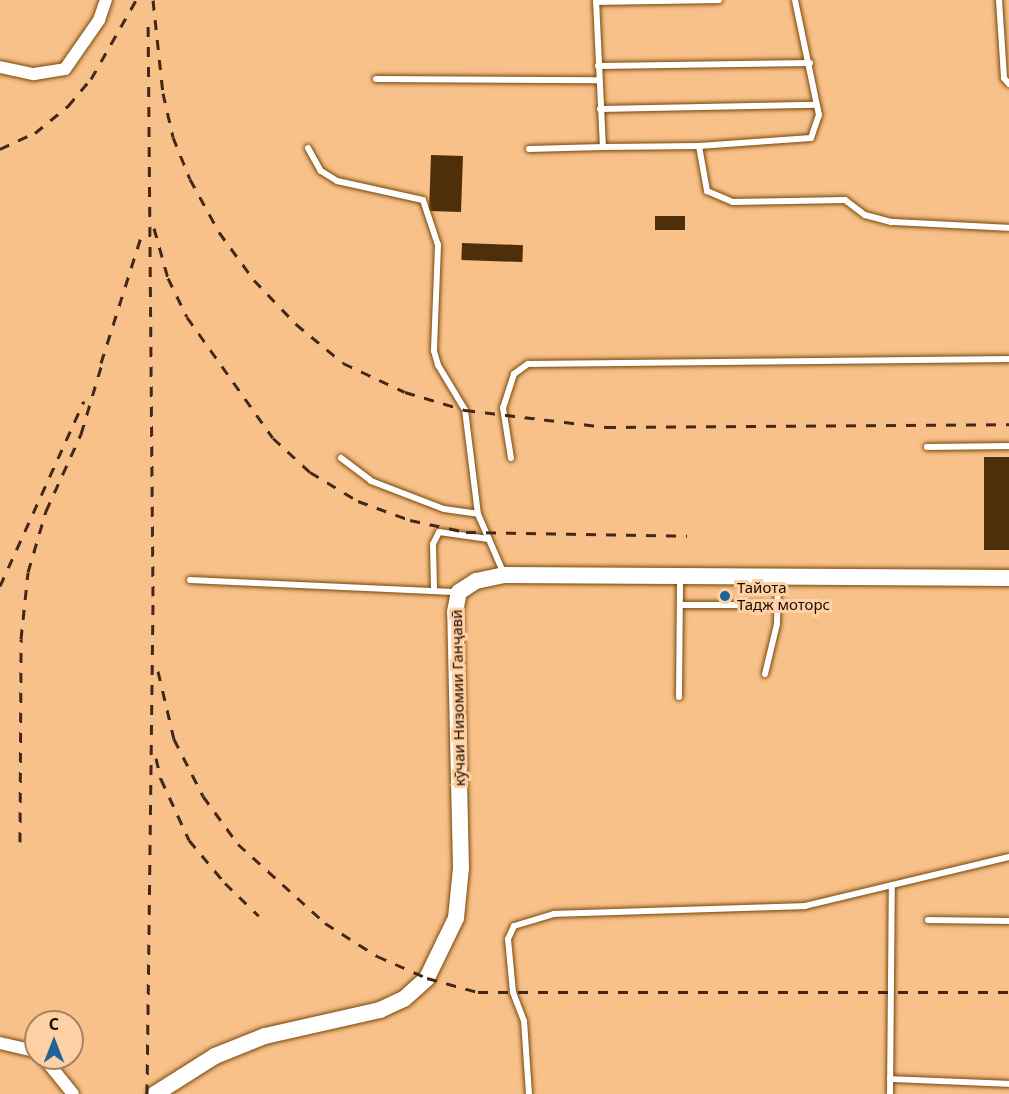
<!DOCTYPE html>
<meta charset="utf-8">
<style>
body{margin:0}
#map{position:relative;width:1009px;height:1094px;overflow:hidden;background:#f9c18a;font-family:"Noto Sans",sans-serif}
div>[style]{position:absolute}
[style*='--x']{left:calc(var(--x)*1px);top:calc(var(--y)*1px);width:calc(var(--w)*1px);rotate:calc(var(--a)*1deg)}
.building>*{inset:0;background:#4e2f09;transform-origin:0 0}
.roads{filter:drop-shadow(0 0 2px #774707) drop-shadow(0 0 2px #774707)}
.service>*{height:6px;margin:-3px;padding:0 3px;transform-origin:3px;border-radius:3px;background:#fff}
.minor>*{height:12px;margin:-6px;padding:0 6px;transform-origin:6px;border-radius:6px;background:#fff}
.secondary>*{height:16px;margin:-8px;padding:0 8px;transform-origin:8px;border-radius:8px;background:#fff}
.rail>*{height:3px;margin-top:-1.5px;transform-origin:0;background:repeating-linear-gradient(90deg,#422917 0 10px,transparent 0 20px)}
.dots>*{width:16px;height:16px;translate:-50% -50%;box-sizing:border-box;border:3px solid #fed1a5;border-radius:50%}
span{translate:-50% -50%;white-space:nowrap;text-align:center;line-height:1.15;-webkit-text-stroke:6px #fed1a5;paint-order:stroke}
.poi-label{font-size:15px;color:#1e0b00}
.left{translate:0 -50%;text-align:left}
.street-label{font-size:15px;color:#1e0b00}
.north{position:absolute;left:24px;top:1010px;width:60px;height:60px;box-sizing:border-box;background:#fed1a5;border:2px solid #a48263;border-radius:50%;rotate:0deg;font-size:16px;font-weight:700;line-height:24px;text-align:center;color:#1e0b00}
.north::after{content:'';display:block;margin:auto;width:21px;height:27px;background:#1f6499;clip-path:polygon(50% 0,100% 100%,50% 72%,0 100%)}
</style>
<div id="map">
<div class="building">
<i style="left:431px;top:155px;width:32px;height:56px;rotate:2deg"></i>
<i style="left:655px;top:216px;width:30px;height:14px"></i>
<i style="left:462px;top:243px;width:61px;height:17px;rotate:2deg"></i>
<i style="left:984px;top:457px;width:25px;height:93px"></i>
</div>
<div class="roads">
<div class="service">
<i style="--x:596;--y:0;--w:147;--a:87.3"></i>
<i style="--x:603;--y:147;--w:96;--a:-0.6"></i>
<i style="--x:699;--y:146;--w:46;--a:79.9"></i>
<i style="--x:707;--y:191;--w:28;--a:23"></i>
<i style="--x:733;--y:202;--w:112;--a:-1"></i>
<i style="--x:845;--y:200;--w:25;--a:37"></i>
<i style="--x:865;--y:215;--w:28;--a:15"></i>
<i style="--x:892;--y:222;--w:117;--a:2.9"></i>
<i style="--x:999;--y:0;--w:78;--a:86.3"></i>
<i style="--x:1004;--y:78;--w:8;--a:50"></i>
<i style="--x:596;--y:2;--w:123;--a:-0.9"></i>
<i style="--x:598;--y:66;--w:212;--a:-0.8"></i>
<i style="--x:376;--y:79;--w:223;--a:0.3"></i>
<i style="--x:600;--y:109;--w:215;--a:-1.1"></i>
<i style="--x:699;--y:146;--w:112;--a:-4.1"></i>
<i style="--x:811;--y:138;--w:24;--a:-71"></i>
<i style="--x:819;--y:115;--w:117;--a:-101.8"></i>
<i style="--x:308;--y:148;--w:26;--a:61"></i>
<i style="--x:321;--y:171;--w:19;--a:32"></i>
<i style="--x:337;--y:181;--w:88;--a:12.5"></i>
<i style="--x:423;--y:200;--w:47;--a:71.6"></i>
<i style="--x:438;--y:245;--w:106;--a:92.2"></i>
<i style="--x:434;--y:351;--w:15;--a:74"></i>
<i style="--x:438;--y:365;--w:52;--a:59"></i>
<i style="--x:465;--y:410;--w:105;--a:82.9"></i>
<i style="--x:478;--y:514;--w:65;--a:66.6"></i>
<i style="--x:529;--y:149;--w:74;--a:-1.5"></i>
<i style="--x:927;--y:447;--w:82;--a:-0.7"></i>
<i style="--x:341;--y:458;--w:38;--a:37"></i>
<i style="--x:371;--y:481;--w:78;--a:21"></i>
<i style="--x:444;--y:509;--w:34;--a:8"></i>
<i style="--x:511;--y:458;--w:51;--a:-99.1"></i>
<i style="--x:503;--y:408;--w:36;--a:-72"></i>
<i style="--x:514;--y:374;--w:17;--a:-36"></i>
<i style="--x:528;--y:364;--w:481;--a:-0.6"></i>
<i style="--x:190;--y:580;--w:269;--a:2.6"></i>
<i style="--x:434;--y:589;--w:45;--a:-91.3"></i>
<i style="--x:433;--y:544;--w:13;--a:-63"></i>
<i style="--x:439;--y:532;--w:50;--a:8"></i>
<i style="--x:680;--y:605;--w:84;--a:0"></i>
<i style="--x:765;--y:674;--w:51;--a:-76.5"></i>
<i style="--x:777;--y:624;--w:47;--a:-88.8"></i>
<i style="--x:679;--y:697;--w:121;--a:-89.5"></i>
<i style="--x:928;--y:920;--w:81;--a:0.7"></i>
<i style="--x:890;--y:1079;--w:119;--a:2.4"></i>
<i style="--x:529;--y:1094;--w:73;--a:-93.9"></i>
<i style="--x:524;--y:1021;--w:31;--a:-111"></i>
<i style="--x:513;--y:992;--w:53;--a:-95.4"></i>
<i style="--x:508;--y:939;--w:14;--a:-65"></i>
<i style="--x:514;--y:926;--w:42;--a:-16.7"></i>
<i style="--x:554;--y:914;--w:251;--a:-1.8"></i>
<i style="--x:805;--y:906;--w:210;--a:-13.5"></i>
<i style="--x:890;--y:1094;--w:209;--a:-89.5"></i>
</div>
<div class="minor">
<i style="--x:0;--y:67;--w:35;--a:12"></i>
<i style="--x:34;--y:74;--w:31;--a:-9"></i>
<i style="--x:65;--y:69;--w:60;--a:-55.2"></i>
<i style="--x:99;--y:20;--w:21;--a:-71"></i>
<i style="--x:0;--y:1043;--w:37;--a:13"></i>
<i style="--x:44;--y:1058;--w:46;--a:51.1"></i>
</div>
<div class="secondary">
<i style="--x:155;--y:1094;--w:71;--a:-32.3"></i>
<i style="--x:215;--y:1056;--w:54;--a:-21.8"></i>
<i style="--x:265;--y:1036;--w:118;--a:-12.7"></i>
<i style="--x:380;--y:1010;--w:26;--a:-25"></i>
<i style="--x:404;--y:999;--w:31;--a:-42"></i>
<i style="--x:427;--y:978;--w:67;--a:-64.2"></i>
<i style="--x:456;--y:918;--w:50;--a:-84.3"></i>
<i style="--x:461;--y:868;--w:256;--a:-91.3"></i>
<i style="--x:455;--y:612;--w:20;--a:-79"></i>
<i style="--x:459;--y:592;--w:20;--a:-33"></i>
<i style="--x:476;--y:581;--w:29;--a:-12"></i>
<i style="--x:504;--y:575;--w:505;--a:0.34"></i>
</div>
</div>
<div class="rail">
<i style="--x:153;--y:0;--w:94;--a:83.9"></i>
<i style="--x:163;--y:93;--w:45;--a:77.2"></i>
<i style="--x:173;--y:137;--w:45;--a:68"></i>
<i style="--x:190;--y:179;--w:60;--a:61.3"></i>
<i style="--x:219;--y:232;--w:59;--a:53.9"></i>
<i style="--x:254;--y:280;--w:61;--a:46.3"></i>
<i style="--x:296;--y:324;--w:61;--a:39.7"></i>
<i style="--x:343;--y:363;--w:68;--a:25.1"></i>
<i style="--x:405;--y:392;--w:63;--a:16.7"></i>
<i style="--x:465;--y:410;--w:142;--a:6.9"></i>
<i style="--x:606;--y:427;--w:403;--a:-0.4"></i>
<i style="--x:0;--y:149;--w:38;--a:-25"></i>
<i style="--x:35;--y:133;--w:43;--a:-39.3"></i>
<i style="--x:68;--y:106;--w:35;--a:-50"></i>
<i style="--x:91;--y:79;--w:91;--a:-60.3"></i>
<i style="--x:154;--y:228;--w:52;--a:74.4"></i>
<i style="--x:168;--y:278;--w:43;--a:64"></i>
<i style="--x:187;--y:317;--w:148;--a:54.6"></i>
<i style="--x:273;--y:438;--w:50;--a:42.6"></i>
<i style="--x:310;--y:472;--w:56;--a:31.1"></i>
<i style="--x:358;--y:501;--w:55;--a:20.1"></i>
<i style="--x:410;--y:520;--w:57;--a:12.1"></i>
<i style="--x:466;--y:532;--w:221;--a:1"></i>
<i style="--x:101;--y:363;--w:135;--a:-72.4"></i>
<i style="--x:0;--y:586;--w:203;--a:-65.6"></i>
<i style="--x:158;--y:671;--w:70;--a:76.8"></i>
<i style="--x:174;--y:739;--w:64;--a:63"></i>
<i style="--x:203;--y:796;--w:59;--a:53.9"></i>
<i style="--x:238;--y:844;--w:118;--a:42.2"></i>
<i style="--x:325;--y:923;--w:62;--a:32.4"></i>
<i style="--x:377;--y:956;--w:55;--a:23.7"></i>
<i style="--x:427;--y:978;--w:53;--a:15.4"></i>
<i style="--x:478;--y:992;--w:531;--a:0"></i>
<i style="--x:156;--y:758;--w:22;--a:77"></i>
<i style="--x:161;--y:779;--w:67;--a:65.3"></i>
<i style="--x:189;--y:840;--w:56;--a:50.1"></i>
<i style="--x:225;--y:883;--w:47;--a:44.1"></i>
<i style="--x:20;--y:842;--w:203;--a:-89.7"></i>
<i style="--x:21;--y:639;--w:67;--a:-84"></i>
<i style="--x:28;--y:572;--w:64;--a:-73.6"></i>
<i style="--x:46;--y:511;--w:85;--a:-65.6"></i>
<i style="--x:81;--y:434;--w:80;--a:-73.4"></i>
<i style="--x:147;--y:1094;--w:498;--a:-89.3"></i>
<i style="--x:153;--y:596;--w:579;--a:-90.49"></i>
</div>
<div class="dots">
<i style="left:725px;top:596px;background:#1f6499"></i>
</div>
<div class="poi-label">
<span class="left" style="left:737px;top:596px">Тайота<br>Тадж моторс</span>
</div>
<div class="street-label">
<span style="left:458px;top:698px;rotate:-91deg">кӯчаи Низомии Ганҷавӣ</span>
</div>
<div class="north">С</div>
</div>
